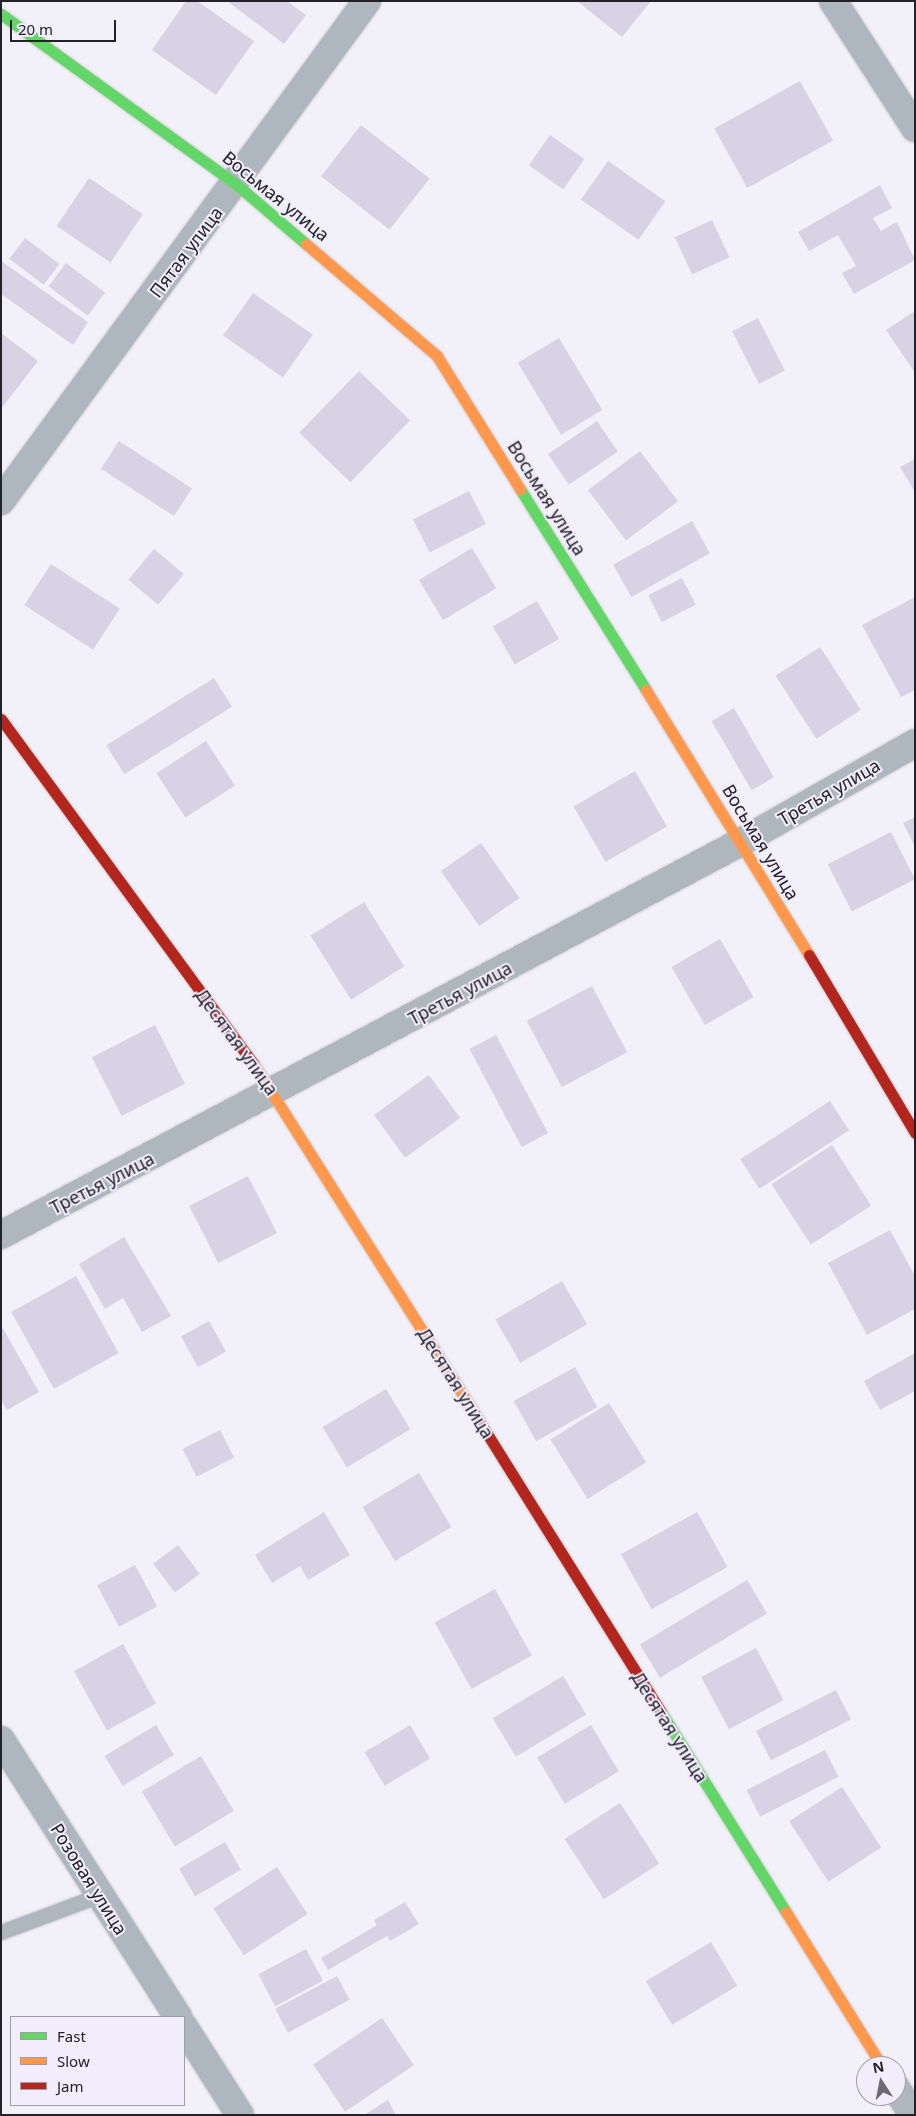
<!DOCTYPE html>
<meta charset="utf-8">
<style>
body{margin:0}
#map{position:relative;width:916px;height:2116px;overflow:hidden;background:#f2f0f8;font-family:"Noto Sans",sans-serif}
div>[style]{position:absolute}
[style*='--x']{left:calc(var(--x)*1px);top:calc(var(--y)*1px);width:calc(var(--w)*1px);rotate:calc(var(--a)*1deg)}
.building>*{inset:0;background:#d8d3e4;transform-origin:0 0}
.roads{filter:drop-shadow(0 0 1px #ceccd2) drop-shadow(0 0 1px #ceccd2)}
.lane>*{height:15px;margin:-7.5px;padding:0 7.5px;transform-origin:7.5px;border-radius:7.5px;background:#afb7be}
.street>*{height:28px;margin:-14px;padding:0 14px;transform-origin:14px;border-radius:14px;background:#afb7be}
.fast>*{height:11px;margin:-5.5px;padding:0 5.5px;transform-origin:5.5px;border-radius:5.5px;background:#63d668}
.slow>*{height:11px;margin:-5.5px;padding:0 5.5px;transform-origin:5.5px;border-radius:5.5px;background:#ff974d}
.jam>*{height:11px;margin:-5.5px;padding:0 5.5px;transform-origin:5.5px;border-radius:5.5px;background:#b3261e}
span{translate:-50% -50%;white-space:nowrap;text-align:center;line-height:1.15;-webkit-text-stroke:4px #f1edfc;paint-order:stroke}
.street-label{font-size:18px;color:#23212a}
.frame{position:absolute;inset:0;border:2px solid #23212a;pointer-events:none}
.legend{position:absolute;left:10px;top:2016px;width:175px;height:90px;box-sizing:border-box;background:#f1edfc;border:1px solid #9f9ba8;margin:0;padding:6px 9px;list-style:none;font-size:15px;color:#23212a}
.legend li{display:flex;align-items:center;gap:10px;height:25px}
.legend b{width:25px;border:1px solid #9f9ba8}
.north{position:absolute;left:856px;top:2056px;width:50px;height:50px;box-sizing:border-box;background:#f1edfc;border:1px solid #9f9ba8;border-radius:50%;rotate:349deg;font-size:14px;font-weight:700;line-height:20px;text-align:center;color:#23212a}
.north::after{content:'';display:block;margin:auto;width:18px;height:22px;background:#6b6972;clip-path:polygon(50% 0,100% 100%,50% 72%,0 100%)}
.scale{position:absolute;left:10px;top:20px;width:106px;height:22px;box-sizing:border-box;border:2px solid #23212a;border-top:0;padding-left:6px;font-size:15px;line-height:18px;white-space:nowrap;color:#23212a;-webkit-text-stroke:4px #f1edfc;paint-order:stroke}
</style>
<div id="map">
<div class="building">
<i style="clip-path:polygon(186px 1px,197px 1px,254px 41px,216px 95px,152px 50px)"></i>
<i style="clip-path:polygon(227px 1px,287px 1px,306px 15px,284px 44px)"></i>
<i style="clip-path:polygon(577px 1px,651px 1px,622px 37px)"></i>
<i style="left:800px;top:81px;width:68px;height:98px;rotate:61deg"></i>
<i style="left:361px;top:125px;width:87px;height:65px;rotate:38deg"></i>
<i style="left:550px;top:135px;width:42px;height:37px;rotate:35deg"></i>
<i style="left:608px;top:161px;width:70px;height:47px;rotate:35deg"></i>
<i style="left:89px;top:178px;width:65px;height:58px;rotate:34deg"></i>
<i style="clip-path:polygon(880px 185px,892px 208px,873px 218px,881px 231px,897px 222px,915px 260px,854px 294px,842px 273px,856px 266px,838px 235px,809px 251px,798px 232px)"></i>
<i style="left:712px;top:220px;width:41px;height:41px;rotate:65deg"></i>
<i style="left:25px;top:238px;width:43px;height:26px;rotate:37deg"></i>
<i style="clip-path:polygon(1px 261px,88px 322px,73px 345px,1px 294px)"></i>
<i style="left:66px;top:263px;width:49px;height:29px;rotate:37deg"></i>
<i style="left:253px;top:293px;width:73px;height:52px;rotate:35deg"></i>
<i style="clip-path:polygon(915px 311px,915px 373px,886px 330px)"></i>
<i style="left:758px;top:318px;width:59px;height:29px;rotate:63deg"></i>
<i style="clip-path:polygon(1px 333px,38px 361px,1px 409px)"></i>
<i style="left:559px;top:338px;width:84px;height:48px;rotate:59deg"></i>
<i style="left:359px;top:371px;width:71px;height:86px;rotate:44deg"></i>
<i style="left:597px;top:421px;width:37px;height:59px;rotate:56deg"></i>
<i style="left:119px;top:441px;width:87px;height:33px;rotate:33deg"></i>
<i style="left:640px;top:451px;width:63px;height:65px;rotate:53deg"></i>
<i style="clip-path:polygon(915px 459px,915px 492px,900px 467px)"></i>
<i style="left:469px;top:491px;width:37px;height:63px;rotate:63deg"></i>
<i style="left:692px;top:521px;width:37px;height:90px;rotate:61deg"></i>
<i style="left:472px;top:548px;width:47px;height:62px;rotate:59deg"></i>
<i style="left:154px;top:549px;width:39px;height:40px;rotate:40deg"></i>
<i style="left:51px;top:564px;width:82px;height:49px;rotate:33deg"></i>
<i style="left:682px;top:578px;width:30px;height:38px;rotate:63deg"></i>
<i style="clip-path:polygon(915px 597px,915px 690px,901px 697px,862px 625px)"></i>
<i style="left:537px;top:601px;width:44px;height:51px;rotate:60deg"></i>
<i style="left:820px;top:647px;width:75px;height:53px;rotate:57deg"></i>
<i style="left:214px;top:678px;width:34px;height:127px;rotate:58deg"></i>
<i style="left:734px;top:708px;width:80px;height:26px;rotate:60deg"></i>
<i style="left:206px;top:741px;width:53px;height:59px;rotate:57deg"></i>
<i style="left:635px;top:771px;width:64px;height:71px;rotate:60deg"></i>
<i style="clip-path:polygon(915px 817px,915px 847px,903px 823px)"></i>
<i style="left:891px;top:832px;width:53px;height:71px;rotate:63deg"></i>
<i style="left:481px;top:843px;width:67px;height:49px;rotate:55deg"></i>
<i style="left:364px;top:902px;width:76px;height:63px;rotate:58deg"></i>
<i style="left:720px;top:939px;width:67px;height:56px;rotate:60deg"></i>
<i style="left:592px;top:986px;width:75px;height:74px;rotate:62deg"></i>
<i style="left:155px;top:1025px;width:66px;height:71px;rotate:63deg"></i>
<i style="left:496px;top:1035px;width:111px;height:30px;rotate:62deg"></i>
<i style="left:429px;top:1075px;width:53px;height:68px;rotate:54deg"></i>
<i style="left:830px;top:1101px;width:35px;height:107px;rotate:57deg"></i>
<i style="left:832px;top:1145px;width:72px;height:72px;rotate:57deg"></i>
<i style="left:248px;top:1176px;width:64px;height:66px;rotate:63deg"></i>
<i style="clip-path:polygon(890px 1230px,915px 1276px,915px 1309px,867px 1335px,828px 1263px)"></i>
<i style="clip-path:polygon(124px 1237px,171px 1316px,142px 1332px,123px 1298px,105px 1309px,79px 1264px)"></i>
<i style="left:76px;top:1276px;width:88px;height:74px;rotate:61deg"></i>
<i style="left:562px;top:1281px;width:50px;height:77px;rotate:60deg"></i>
<i style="left:209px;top:1321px;width:35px;height:32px;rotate:61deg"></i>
<i style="clip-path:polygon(1px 1325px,39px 1392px,7px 1410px,1px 1400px)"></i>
<i style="clip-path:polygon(915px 1353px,915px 1391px,880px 1410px,864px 1381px)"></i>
<i style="left:575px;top:1367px;width:46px;height:70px;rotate:61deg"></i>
<i style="left:386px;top:1389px;width:47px;height:74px;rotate:59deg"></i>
<i style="left:609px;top:1403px;width:70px;height:69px;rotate:58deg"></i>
<i style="left:220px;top:1430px;width:31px;height:42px;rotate:63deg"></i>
<i style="left:419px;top:1473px;width:63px;height:66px;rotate:59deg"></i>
<i style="clip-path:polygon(324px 1512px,350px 1555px,308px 1580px,300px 1566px,272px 1583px,255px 1555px)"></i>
<i style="left:697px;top:1512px;width:63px;height:87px;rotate:61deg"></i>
<i style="left:178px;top:1545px;width:36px;height:31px;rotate:53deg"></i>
<i style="left:135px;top:1565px;width:47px;height:43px;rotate:62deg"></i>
<i style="left:747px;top:1580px;width:39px;height:125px;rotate:59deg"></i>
<i style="left:495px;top:1589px;width:76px;height:69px;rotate:61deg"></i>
<i style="left:123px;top:1644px;width:68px;height:56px;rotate:61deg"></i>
<i style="left:756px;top:1648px;width:59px;height:62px;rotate:62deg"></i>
<i style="left:563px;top:1676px;width:45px;height:82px;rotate:59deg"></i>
<i style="left:836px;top:1690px;width:33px;height:90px;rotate:63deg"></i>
<i style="left:156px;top:1725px;width:35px;height:60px;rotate:59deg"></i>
<i style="left:410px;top:1725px;width:39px;height:53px;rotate:59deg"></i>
<i style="left:591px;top:1725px;width:54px;height:63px;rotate:59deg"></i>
<i style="left:825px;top:1750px;width:30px;height:88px;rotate:63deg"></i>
<i style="left:201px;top:1756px;width:64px;height:69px;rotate:59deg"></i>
<i style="left:842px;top:1787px;width:72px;height:63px;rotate:57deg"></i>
<i style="left:620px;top:1803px;width:72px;height:66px;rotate:57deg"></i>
<i style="left:225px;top:1842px;width:32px;height:53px;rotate:60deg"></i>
<i style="left:277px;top:1867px;width:56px;height:76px;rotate:57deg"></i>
<i style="clip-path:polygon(405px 1902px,419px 1924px,390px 1941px,387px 1936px,328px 1970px,321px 1958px,377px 1925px,374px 1920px)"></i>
<i style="left:711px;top:1942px;width:51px;height:76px;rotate:59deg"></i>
<i style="left:306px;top:1949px;width:36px;height:54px;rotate:62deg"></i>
<i style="left:337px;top:1976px;width:27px;height:70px;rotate:62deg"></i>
<i style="left:382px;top:2018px;width:57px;height:83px;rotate:56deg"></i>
<i style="clip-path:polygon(388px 2100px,396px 2115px,364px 2115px)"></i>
</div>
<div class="roads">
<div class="lane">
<i style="--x:1;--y:1932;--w:106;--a:-20.5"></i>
</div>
<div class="street">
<i style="--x:833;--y:1;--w:151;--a:57.2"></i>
<i style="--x:1;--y:501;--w:620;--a:-53.8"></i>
<i style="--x:1;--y:1235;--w:838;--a:-27.97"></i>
<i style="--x:741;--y:842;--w:200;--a:-29.6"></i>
<i style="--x:1;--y:1740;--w:329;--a:57.4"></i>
<i style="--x:184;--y:2027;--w:104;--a:57.5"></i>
<i style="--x:896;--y:2088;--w:32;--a:58"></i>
</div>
<div class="fast">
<i style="--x:1;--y:14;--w:290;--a:35.9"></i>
<i style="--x:236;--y:184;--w:92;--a:40.6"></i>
<i style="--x:520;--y:489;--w:237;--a:57.9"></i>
<i style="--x:661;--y:1712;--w:236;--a:58"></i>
</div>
<div class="slow">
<i style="--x:306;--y:244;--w:172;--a:40.5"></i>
<i style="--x:437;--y:356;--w:157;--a:58"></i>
<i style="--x:646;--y:690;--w:311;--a:58.4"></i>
<i style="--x:253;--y:1063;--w:408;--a:57.7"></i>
<i style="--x:786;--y:1912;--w:181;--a:58.1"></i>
</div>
<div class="jam">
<i style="--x:1;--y:719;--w:426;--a:53.8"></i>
<i style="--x:809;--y:955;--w:207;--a:59.2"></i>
<i style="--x:471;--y:1408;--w:358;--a:58"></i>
</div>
</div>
<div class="street-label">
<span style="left:276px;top:196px;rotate:39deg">Восьмая улица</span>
<span style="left:186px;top:252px;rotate:-53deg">Пятая улица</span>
<span style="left:547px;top:498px;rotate:58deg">Восьмая улица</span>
<span style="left:829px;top:792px;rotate:-30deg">Третья улица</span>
<span style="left:761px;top:842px;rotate:59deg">Восьмая улица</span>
<span style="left:460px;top:993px;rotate:-28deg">Третья улица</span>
<span style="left:237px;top:1042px;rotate:54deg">Десятая улица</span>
<span style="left:102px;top:1183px;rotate:-27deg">Третья улица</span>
<span style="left:456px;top:1383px;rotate:58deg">Десятая улица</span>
<span style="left:670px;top:1727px;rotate:58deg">Десятая улица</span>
<span style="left:89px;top:1879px;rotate:58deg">Розовая улица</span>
</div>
<div class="frame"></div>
<ul class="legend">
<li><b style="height:6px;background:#63d668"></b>Fast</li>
<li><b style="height:6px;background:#ff974d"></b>Slow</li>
<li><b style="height:6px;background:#b3261e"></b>Jam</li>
</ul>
<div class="north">N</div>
<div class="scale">20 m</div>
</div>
